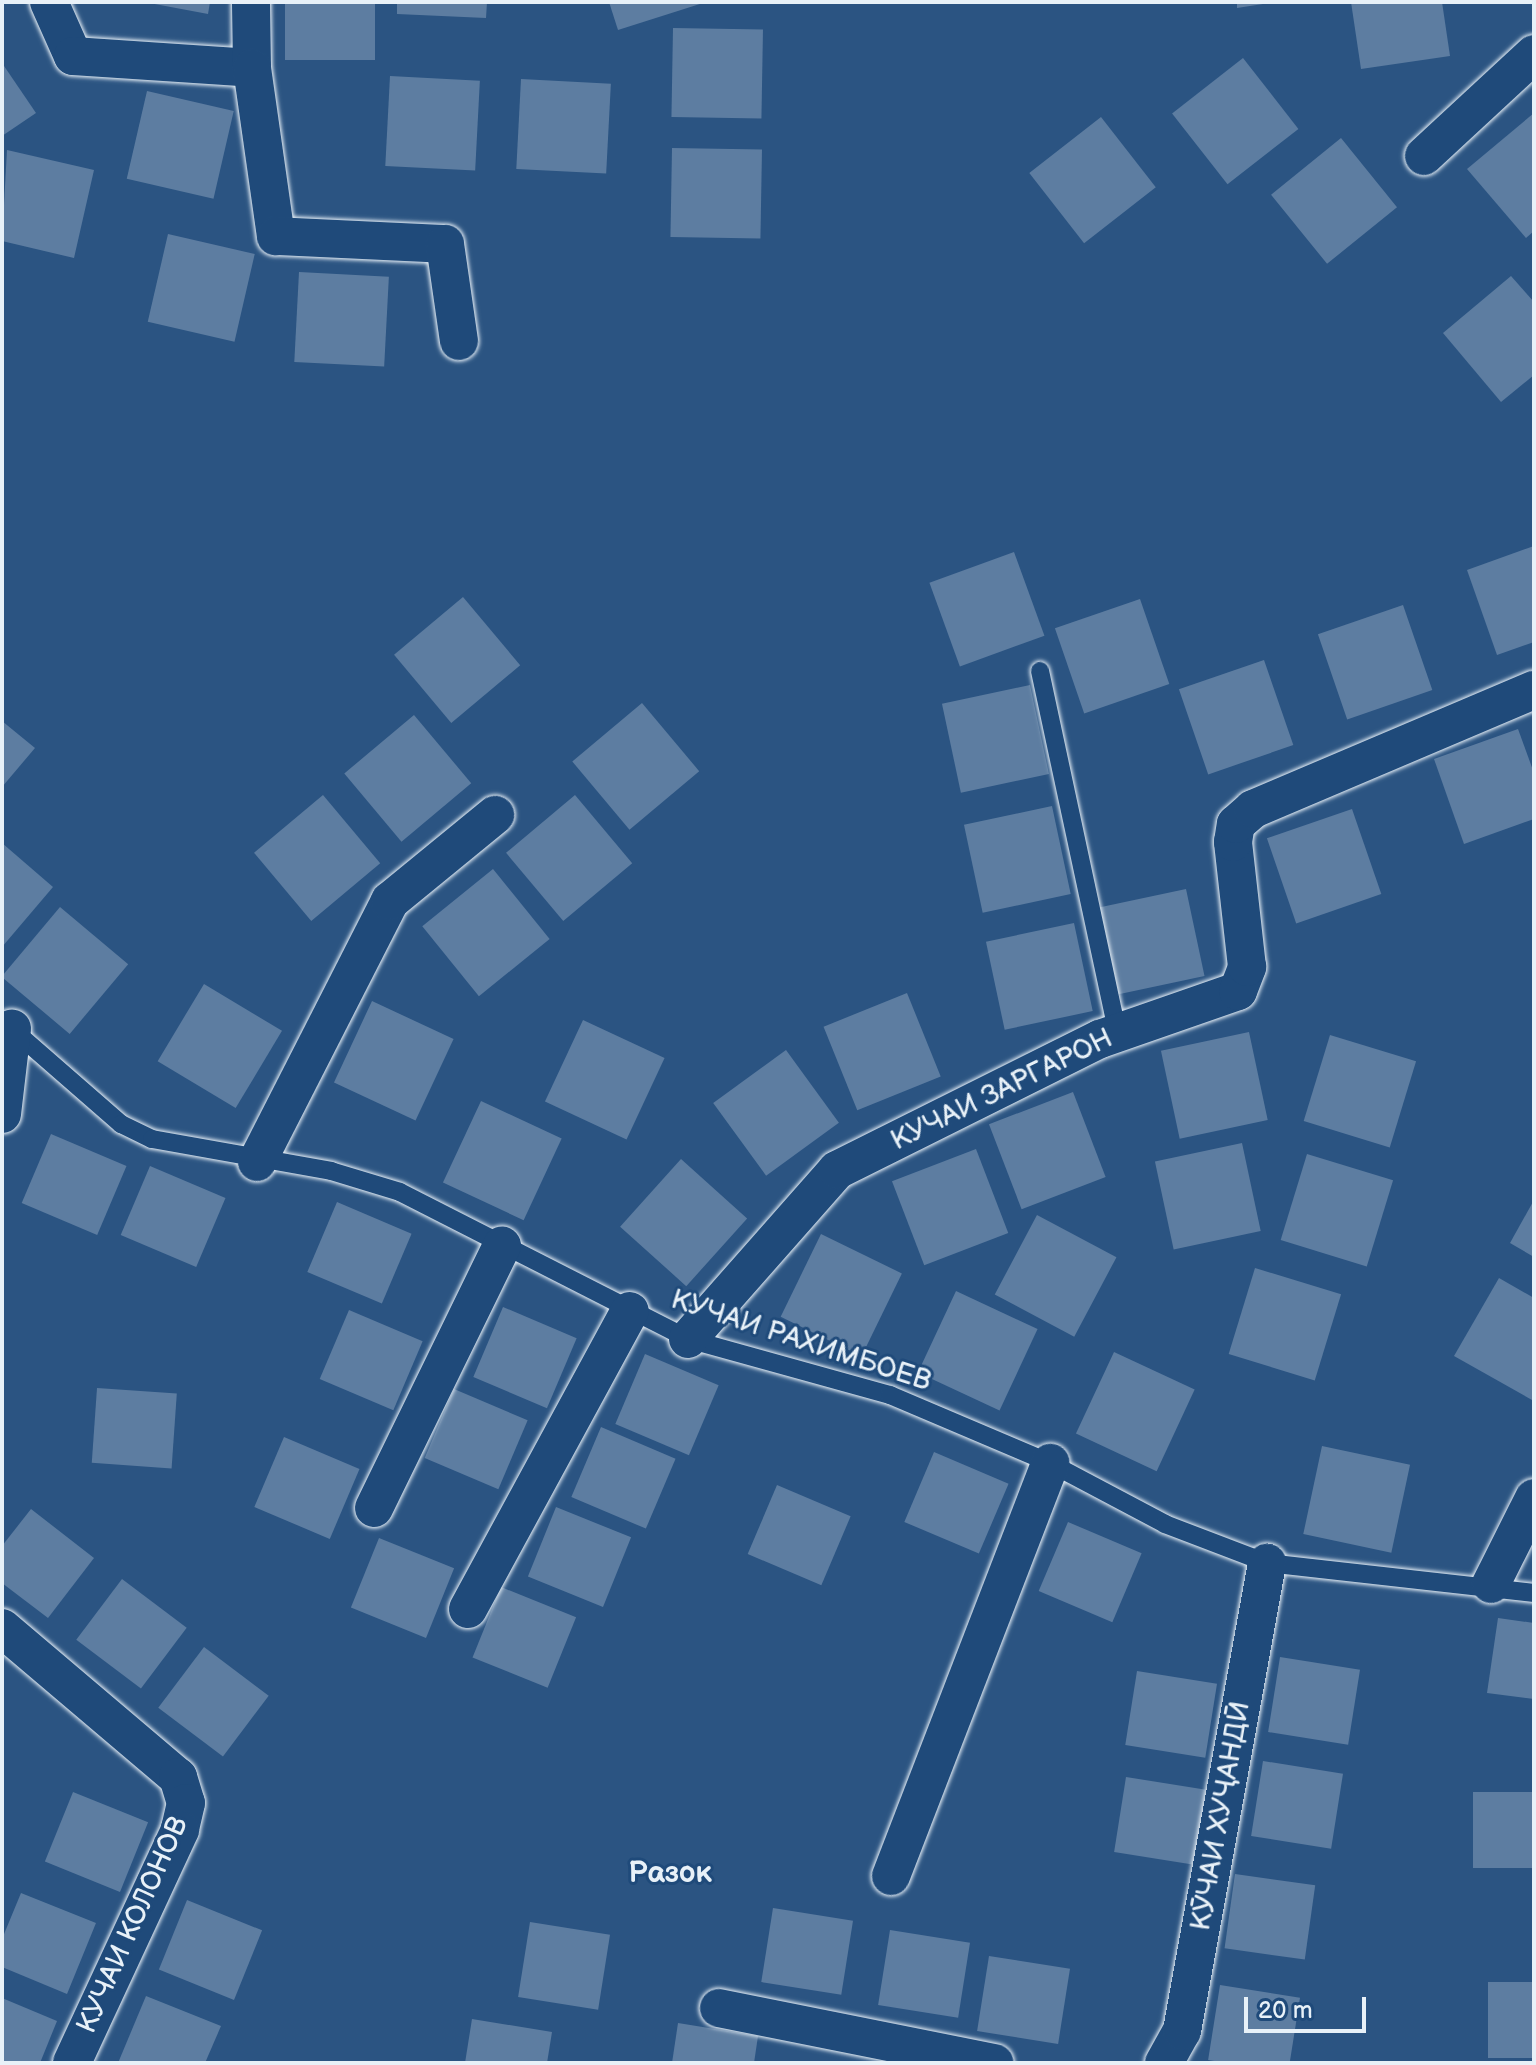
<!DOCTYPE html>
<meta charset="utf-8">
<style>
body{margin:0}
#map{position:relative;width:1536px;height:2065px;overflow:hidden;background:#2b5482;font-family:"Balsamiq Sans",sans-serif}
div>[style]{position:absolute}
[style*='--x']{left:calc(var(--x)*1px);top:calc(var(--y)*1px);width:calc(var(--w)*1px);rotate:calc(var(--a)*1deg)}
.building>*{inset:0;background:#5d7da1;transform-origin:0 0}
.roads{filter:drop-shadow(0 0 2px #e8f1f8) drop-shadow(0 0 2px #e8f1f8)}
.service>*{height:18px;margin:-9px;padding:0 9px;transform-origin:9px;border-radius:9px;background:#1f4a7a}
.minor>*{height:38px;margin:-19px;padding:0 19px;transform-origin:19px;border-radius:19px;background:#1f4a7a}
span{translate:-50% -50%;white-space:nowrap;text-align:center;line-height:1.15;-webkit-text-stroke:6px #1f4a7a;paint-order:stroke}
.street-label{font-size:28px;color:#e8f1f8}
.neighbourhood-label{font-size:30px;color:#e8f1f8;font-weight:700}
.frame{position:absolute;inset:0;border:4px solid #e8f1f8;pointer-events:none}
.scale{position:absolute;left:1244px;top:1997px;width:122px;height:36px;box-sizing:border-box;border:4px solid #e8f1f8;border-top:0;padding-left:10px;font-size:24px;line-height:28px;white-space:nowrap;color:#e8f1f8;-webkit-text-stroke:6px #1f4a7a;paint-order:stroke}
</style>
<div id="map">
<div class="building">
<i style="clip-path:polygon(144px 2px,210px 2px,208px 14px)"></i>
<i style="left:285px;top:2px;width:90px;height:58px"></i>
<i style="clip-path:polygon(397px 2px,487px 2px,486px 18px,397px 14px)"></i>
<i style="clip-path:polygon(609px 2px,703px 2px,703px 3px,618px 30px)"></i>
<i style="clip-path:polygon(1237px 2px,1262px 2px,1263px 4px,1237px 8px)"></i>
<i style="clip-path:polygon(1351px 2px,1442px 2px,1450px 56px,1361px 69px)"></i>
<i style="left:673px;top:28px;width:90px;height:89px;rotate:1deg"></i>
<i style="left:1243px;top:58px;width:90px;height:90px;rotate:52deg"></i>
<i style="clip-path:polygon(2px 63px,36px 113px,2px 136px)"></i>
<i style="left:390px;top:76px;width:90px;height:90px;rotate:3deg"></i>
<i style="left:521px;top:79px;width:90px;height:90px;rotate:3deg"></i>
<i style="left:147px;top:91px;width:89px;height:90px;rotate:13deg"></i>
<i style="clip-path:polygon(1534px 113px,1534px 231px,1526px 238px,1467px 169px)"></i>
<i style="left:1101px;top:117px;width:89px;height:91px;rotate:52deg"></i>
<i style="left:1341px;top:138px;width:89px;height:90px;rotate:51deg"></i>
<i style="left:672px;top:148px;width:90px;height:89px;rotate:1deg"></i>
<i style="clip-path:polygon(7px 150px,94px 170px,74px 258px,2px 241px)"></i>
<i style="left:168px;top:234px;width:89px;height:90px;rotate:13deg"></i>
<i style="left:299px;top:272px;width:90px;height:90px;rotate:3deg"></i>
<i style="clip-path:polygon(1511px 276px,1534px 302px,1534px 375px,1501px 402px,1443px 333px)"></i>
<i style="clip-path:polygon(1534px 546px,1534px 642px,1497px 655px,1467px 570px)"></i>
<i style="left:1014px;top:552px;width:89px;height:90px;rotate:70deg"></i>
<i style="left:463px;top:597px;width:89px;height:90px;rotate:50deg"></i>
<i style="left:1140px;top:599px;width:90px;height:90px;rotate:71deg"></i>
<i style="left:1403px;top:605px;width:90px;height:90px;rotate:71deg"></i>
<i style="left:1264px;top:660px;width:90px;height:90px;rotate:71deg"></i>
<i style="left:1030px;top:685px;width:91px;height:90px;rotate:78deg"></i>
<i style="left:642px;top:703px;width:89px;height:91px;rotate:50deg"></i>
<i style="left:414px;top:715px;width:89px;height:91px;rotate:50deg"></i>
<i style="clip-path:polygon(2px 721px,35px 748px,2px 787px)"></i>
<i style="clip-path:polygon(1518px 729px,1534px 773px,1534px 819px,1464px 844px,1434px 759px)"></i>
<i style="left:323px;top:795px;width:89px;height:90px;rotate:50deg"></i>
<i style="left:575px;top:795px;width:89px;height:90px;rotate:50deg"></i>
<i style="left:1052px;top:806px;width:90px;height:90px;rotate:78deg"></i>
<i style="left:1352px;top:809px;width:90px;height:90px;rotate:71deg"></i>
<i style="clip-path:polygon(2px 843px,53px 887px,2px 947px)"></i>
<i style="left:493px;top:869px;width:90px;height:91px;rotate:51deg"></i>
<i style="left:1186px;top:889px;width:89px;height:89px;rotate:78deg"></i>
<i style="left:60px;top:907px;width:89px;height:91px;rotate:40deg"></i>
<i style="left:1074px;top:923px;width:90px;height:90px;rotate:78deg"></i>
<i style="left:204px;top:984px;width:91px;height:90px;rotate:31deg"></i>
<i style="left:907px;top:993px;width:90px;height:90px;rotate:68deg"></i>
<i style="left:372px;top:1001px;width:90px;height:90px;rotate:25deg"></i>
<i style="left:583px;top:1020px;width:90px;height:90px;rotate:25deg"></i>
<i style="left:1249px;top:1032px;width:90px;height:90px;rotate:78deg"></i>
<i style="left:1330px;top:1035px;width:90px;height:90px;rotate:17deg"></i>
<i style="left:786px;top:1050px;width:90px;height:90px;rotate:54deg"></i>
<i style="left:1073px;top:1092px;width:91px;height:90px;rotate:69deg"></i>
<i style="left:481px;top:1101px;width:89px;height:90px;rotate:25deg"></i>
<i style="left:51px;top:1134px;width:82px;height:75px;rotate:23deg"></i>
<i style="left:1242px;top:1143px;width:90px;height:89px;rotate:78deg"></i>
<i style="left:976px;top:1149px;width:90px;height:90px;rotate:69deg"></i>
<i style="left:1307px;top:1154px;width:90px;height:90px;rotate:17deg"></i>
<i style="left:681px;top:1159px;width:89px;height:91px;rotate:42deg"></i>
<i style="left:150px;top:1166px;width:82px;height:75px;rotate:23deg"></i>
<i style="clip-path:polygon(1534px 1200px,1534px 1257px,1510px 1243px)"></i>
<i style="left:337px;top:1202px;width:81px;height:76px;rotate:23deg"></i>
<i style="left:1037px;top:1215px;width:90px;height:90px;rotate:28deg"></i>
<i style="left:821px;top:1234px;width:90px;height:92px;rotate:26deg"></i>
<i style="left:1255px;top:1268px;width:90px;height:90px;rotate:17deg"></i>
<i style="clip-path:polygon(1499px 1278px,1534px 1298px,1532px 1400px,1454px 1356px)"></i>
<i style="left:956px;top:1291px;width:90px;height:90px;rotate:25deg"></i>
<i style="left:503px;top:1307px;width:80px;height:76px;rotate:23deg"></i>
<i style="left:349px;top:1310px;width:80px;height:75px;rotate:23deg"></i>
<i style="left:1114px;top:1352px;width:89px;height:90px;rotate:25deg"></i>
<i style="left:645px;top:1354px;width:80px;height:76px;rotate:23deg"></i>
<i style="left:97px;top:1388px;width:80px;height:75px;rotate:4deg"></i>
<i style="left:454px;top:1389px;width:80px;height:75px;rotate:23deg"></i>
<i style="left:601px;top:1427px;width:81px;height:76px;rotate:23deg"></i>
<i style="left:284px;top:1437px;width:82px;height:76px;rotate:23deg"></i>
<i style="left:1322px;top:1446px;width:90px;height:90px;rotate:12deg"></i>
<i style="left:934px;top:1452px;width:81px;height:76px;rotate:23deg"></i>
<i style="left:777px;top:1485px;width:80px;height:75px;rotate:23deg"></i>
<i style="left:556px;top:1507px;width:81px;height:75px;rotate:22deg"></i>
<i style="clip-path:polygon(31px 1509px,94px 1558px,48px 1618px,2px 1583px,2px 1546px)"></i>
<i style="left:1068px;top:1522px;width:80px;height:75px;rotate:23deg"></i>
<i style="left:379px;top:1538px;width:81px;height:75px;rotate:22deg"></i>
<i style="left:122px;top:1579px;width:81px;height:76px;rotate:37deg"></i>
<i style="left:501px;top:1587px;width:81px;height:76px;rotate:22deg"></i>
<i style="clip-path:polygon(1498px 1618px,1534px 1623px,1534px 1699px,1487px 1693px)"></i>
<i style="left:204px;top:1647px;width:81px;height:76px;rotate:37deg"></i>
<i style="left:1280px;top:1657px;width:81px;height:76px;rotate:9deg"></i>
<i style="left:1137px;top:1671px;width:81px;height:75px;rotate:9deg"></i>
<i style="left:1263px;top:1761px;width:81px;height:76px;rotate:9deg"></i>
<i style="left:1126px;top:1777px;width:81px;height:76px;rotate:9deg"></i>
<i style="left:73px;top:1792px;width:81px;height:75px;rotate:22deg"></i>
<i style="left:1534px;top:1792px;width:76px;height:61px;rotate:90deg"></i>
<i style="left:1235px;top:1874px;width:81px;height:75px;rotate:8deg"></i>
<i style="clip-path:polygon(21px 1893px,96px 1923px,67px 1994px,2px 1967px,2px 1939px)"></i>
<i style="left:187px;top:1900px;width:81px;height:75px;rotate:22deg"></i>
<i style="left:773px;top:1908px;width:81px;height:75px;rotate:9deg"></i>
<i style="left:530px;top:1922px;width:81px;height:76px;rotate:9deg"></i>
<i style="left:890px;top:1930px;width:81px;height:76px;rotate:9deg"></i>
<i style="left:989px;top:1956px;width:82px;height:76px;rotate:9deg"></i>
<i style="left:1534px;top:1982px;width:76px;height:46px;rotate:90deg"></i>
<i style="left:1220px;top:1985px;width:81px;height:76px;rotate:9deg"></i>
<i style="clip-path:polygon(146px 1996px,221px 2026px,205px 2063px,118px 2063px)"></i>
<i style="clip-path:polygon(2px 1998px,57px 2021px,40px 2063px,2px 2063px)"></i>
<i style="clip-path:polygon(472px 2019px,552px 2032px,547px 2063px,465px 2063px)"></i>
<i style="clip-path:polygon(678px 2023px,758px 2036px,754px 2063px,672px 2063px)"></i>
</div>
<div class="roads">
<div class="service">
<i style="--x:1040;--y:671;--w:371;--a:77.9"></i>
<i style="--x:12;--y:1029;--w:145;--a:41.1"></i>
<i style="--x:121;--y:1124;--w:34;--a:26"></i>
<i style="--x:152;--y:1139;--w:182;--a:10.1"></i>
<i style="--x:331;--y:1171;--w:72;--a:16.9"></i>
<i style="--x:400;--y:1192;--w:323;--a:27"></i>
<i style="--x:688;--y:1339;--w:210;--a:15.5"></i>
<i style="--x:890;--y:1395;--w:174;--a:23"></i>
<i style="--x:1050;--y:1463;--w:130;--a:27.9"></i>
<i style="--x:1165;--y:1524;--w:109;--a:20.9"></i>
<i style="--x:1267;--y:1563;--w:269;--a:6.4"></i>
</div>
<div class="minor">
<i style="--x:49;--y:2;--w:59;--a:66"></i>
<i style="--x:73;--y:56;--w:179;--a:3.8"></i>
<i style="--x:252;--y:68;--w:66;--a:-90.9"></i>
<i style="--x:252;--y:68;--w:170;--a:81.9"></i>
<i style="--x:276;--y:236;--w:169;--a:2.7"></i>
<i style="--x:445;--y:244;--w:98;--a:81.8"></i>
<i style="--x:1424;--y:156;--w:150;--a:-42.8"></i>
<i style="--x:2;--y:1114;--w:86;--a:-83.3"></i>
<i style="--x:257;--y:1162;--w:293;--a:-63"></i>
<i style="--x:390;--y:901;--w:136;--a:-39.3"></i>
<i style="--x:688;--y:1339;--w:225;--a:-48.6"></i>
<i style="--x:837;--y:1170;--w:294;--a:-26.5"></i>
<i style="--x:1100;--y:1039;--w:146;--a:-19.2"></i>
<i style="--x:1238;--y:991;--w:26;--a:-69"></i>
<i style="--x:1247;--y:967;--w:126;--a:-96.4"></i>
<i style="--x:1233;--y:842;--w:18;--a:-81"></i>
<i style="--x:1236;--y:824;--w:23;--a:-41"></i>
<i style="--x:1253;--y:809;--w:305;--a:-23"></i>
<i style="--x:374;--y:1508;--w:292;--a:-64"></i>
<i style="--x:1491;--y:1584;--w:96;--a:-63.4"></i>
<i style="--x:468;--y:1609;--w:339;--a:-61.5"></i>
<i style="--x:2;--y:1628;--w:231;--a:40.3"></i>
<i style="--x:178;--y:1777;--w:27;--a:73"></i>
<i style="--x:186;--y:1803;--w:28;--a:103"></i>
<i style="--x:180;--y:1830;--w:257;--a:114.9"></i>
<i style="--x:891;--y:1876;--w:443;--a:-68.9"></i>
<i style="--x:719;--y:2008;--w:281;--a:11.3"></i>
<i style="--x:1164;--y:2063;--w:37;--a:-61"></i>
<i style="--x:1182;--y:2031;--w:476;--a:-79.7"></i>
</div>
</div>
<div class="street-label">
<span style="left:1002px;top:1090px;rotate:-26deg">КУЧАИ ЗАРГАРОН</span>
<span style="left:801px;top:1341px;rotate:18deg">КУЧАИ РАХИМБОЕВ</span>
<span style="left:1221px;top:1816px;rotate:-80deg">КӮЧАИ ХУҶАНДӢ</span>
<span style="left:133px;top:1925px;rotate:-66deg">КУЧАИ КОЛОНОВ</span>
</div>
<div class="neighbourhood-label">
<span style="left:670px;top:1873px">Разок</span>
</div>
<div class="frame"></div>
<div class="scale">20 m</div>
</div>
